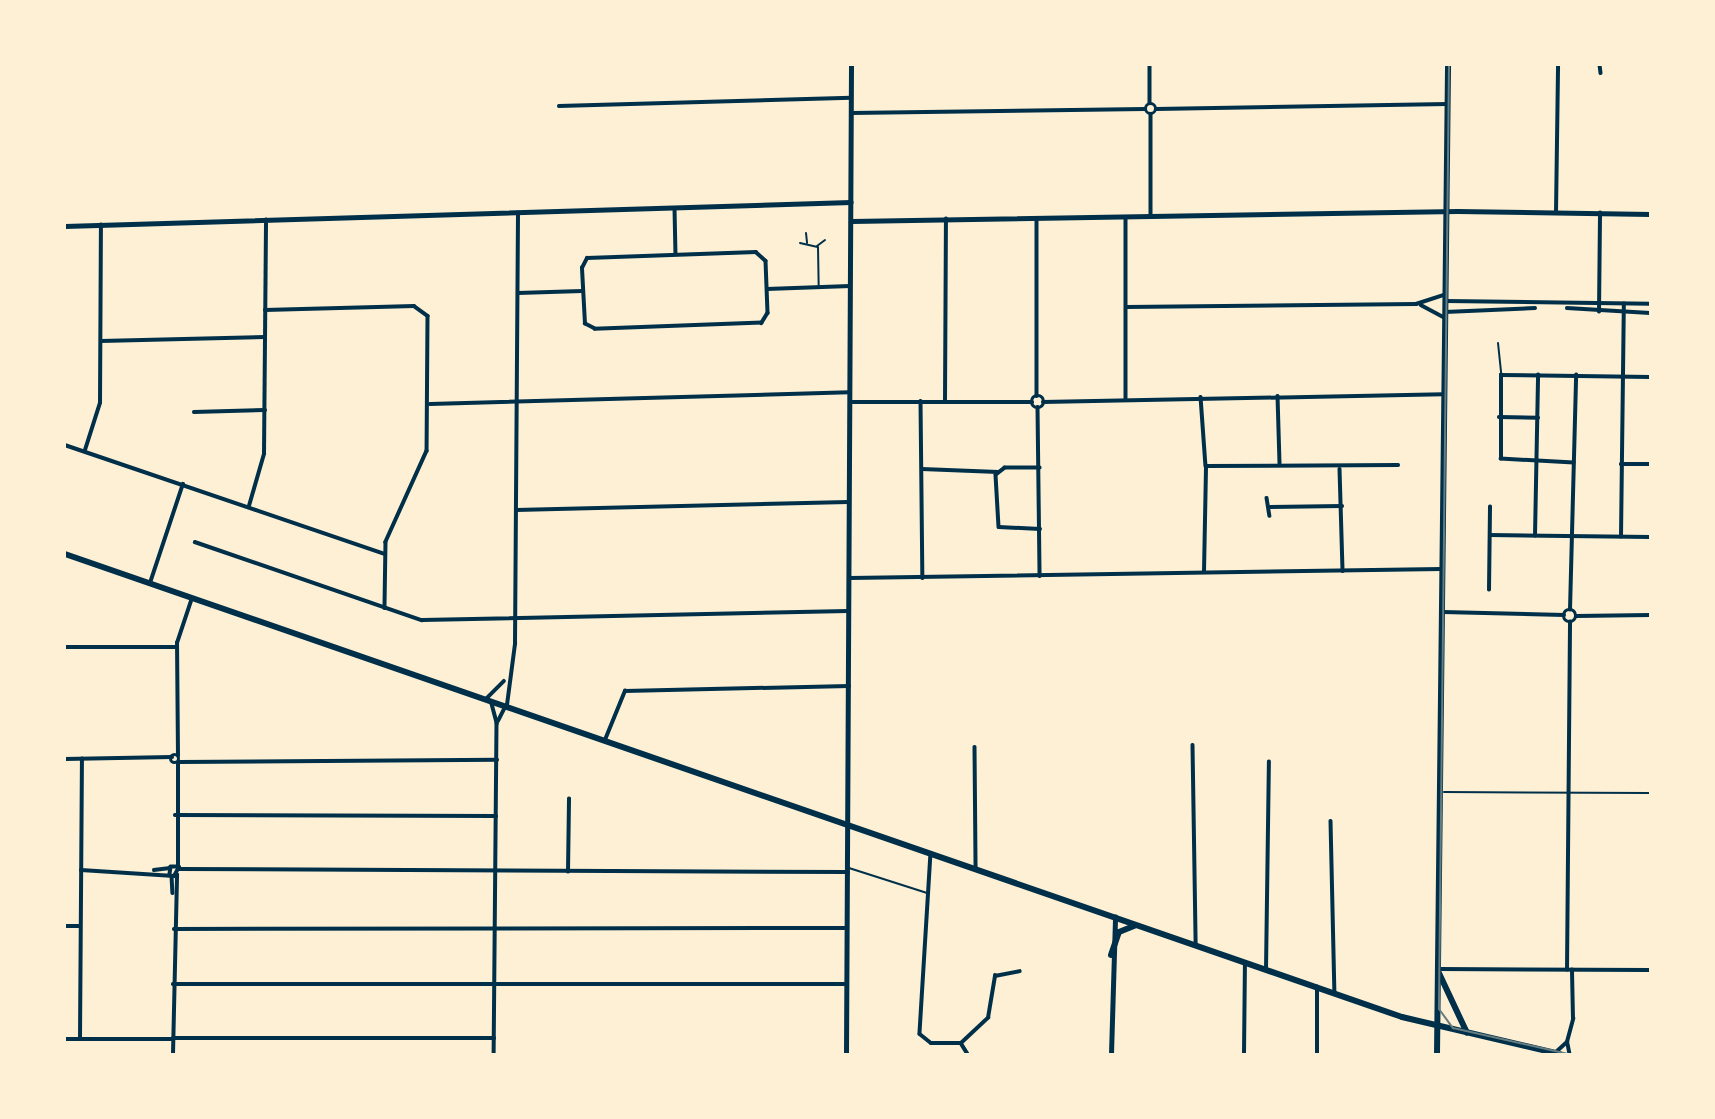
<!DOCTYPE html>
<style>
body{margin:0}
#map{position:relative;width:1715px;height:1119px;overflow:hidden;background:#fdf0d5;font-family:"Work Sans",sans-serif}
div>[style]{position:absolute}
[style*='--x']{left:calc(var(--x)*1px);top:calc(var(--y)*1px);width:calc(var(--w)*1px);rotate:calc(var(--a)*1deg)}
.service>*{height:2px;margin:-1px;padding:0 1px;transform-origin:1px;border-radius:1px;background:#003049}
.minor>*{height:3.5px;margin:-1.75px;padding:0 1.75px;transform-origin:1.75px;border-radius:1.75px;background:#003049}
.minor>.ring{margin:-1.75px;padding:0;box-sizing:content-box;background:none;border:3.5px solid #003049;border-radius:50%}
.tertiary>*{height:4.5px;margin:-2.25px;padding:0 2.25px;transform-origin:2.25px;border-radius:2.25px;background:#003049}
.primary>*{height:6px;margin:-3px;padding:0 3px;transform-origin:3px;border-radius:3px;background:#003049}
.trunk>*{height:6px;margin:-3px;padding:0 3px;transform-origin:3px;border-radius:3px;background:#003049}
.tram>*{height:2px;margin:-1px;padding:0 1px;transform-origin:1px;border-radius:1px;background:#657d81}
span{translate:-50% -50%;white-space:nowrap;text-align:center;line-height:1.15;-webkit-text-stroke:6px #fdf0d5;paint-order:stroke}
.frame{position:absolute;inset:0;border:66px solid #fdf0d5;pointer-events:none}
</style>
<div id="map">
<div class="service">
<i style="--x:806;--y:233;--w:10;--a:84"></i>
<i style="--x:800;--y:243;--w:18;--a:13"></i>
<i style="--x:818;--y:247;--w:39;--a:89"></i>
<i style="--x:817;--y:246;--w:10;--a:-37"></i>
<i style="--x:1498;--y:343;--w:31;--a:84"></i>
<i style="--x:1444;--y:792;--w:206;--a:0.3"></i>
<i style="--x:849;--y:868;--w:82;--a:17.8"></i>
</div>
<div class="minor">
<i style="--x:1150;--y:65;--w:38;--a:90"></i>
<i style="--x:1600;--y:65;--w:8;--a:83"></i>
<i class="ring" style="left:1145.5px;top:103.5px;width:7.5px;height:7.5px"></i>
<i style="--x:559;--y:106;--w:292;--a:-1.6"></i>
<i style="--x:1156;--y:109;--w:291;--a:-1"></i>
<i style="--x:851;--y:113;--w:294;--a:-0.8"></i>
<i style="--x:1151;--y:114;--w:103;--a:90"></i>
<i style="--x:675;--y:208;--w:46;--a:88.8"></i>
<i style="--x:1556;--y:213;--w:148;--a:-89.2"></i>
<i style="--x:1126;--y:217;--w:182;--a:90"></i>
<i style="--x:1037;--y:218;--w:178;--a:90"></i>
<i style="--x:756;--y:252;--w:13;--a:42"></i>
<i style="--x:766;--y:261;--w:52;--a:87.8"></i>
<i style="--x:768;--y:313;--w:12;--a:121"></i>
<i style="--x:762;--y:323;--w:167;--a:177.9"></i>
<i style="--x:595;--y:329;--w:11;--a:-153"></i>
<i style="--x:585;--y:324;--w:56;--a:-93.1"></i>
<i style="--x:582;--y:268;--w:11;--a:-63"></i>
<i style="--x:587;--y:258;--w:169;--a:-2"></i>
<i style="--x:767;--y:289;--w:83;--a:-2.1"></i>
<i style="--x:518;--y:293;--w:64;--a:-1.8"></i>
<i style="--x:1446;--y:301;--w:204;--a:0.8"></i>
<i style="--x:1421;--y:305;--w:26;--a:28"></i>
<i style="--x:1126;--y:307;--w:290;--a:-0.6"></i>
<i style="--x:1416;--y:304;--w:29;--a:-18"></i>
<i style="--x:1567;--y:308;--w:83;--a:3.4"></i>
<i style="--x:265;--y:310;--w:149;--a:-1.5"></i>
<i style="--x:414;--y:306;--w:17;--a:36"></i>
<i style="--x:428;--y:316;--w:135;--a:90.4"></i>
<i style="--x:427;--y:451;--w:100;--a:114.3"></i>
<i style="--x:386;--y:542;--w:66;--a:90.9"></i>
<i style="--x:1445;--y:312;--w:90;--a:-2.5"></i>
<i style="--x:1599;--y:312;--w:99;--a:-89.4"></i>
<i style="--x:101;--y:341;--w:164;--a:-1.4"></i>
<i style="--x:1278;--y:396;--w:67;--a:88.3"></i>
<i class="ring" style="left:1032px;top:396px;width:8.5px;height:8.5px"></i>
<i style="--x:1201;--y:397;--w:69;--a:85.9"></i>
<i style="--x:1206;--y:466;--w:192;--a:-0.3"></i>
<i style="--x:921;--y:401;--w:177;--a:89.4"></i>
<i style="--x:945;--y:401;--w:182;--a:-89.7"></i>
<i style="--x:851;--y:402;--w:181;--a:0"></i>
<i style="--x:1043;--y:402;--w:400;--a:-1.1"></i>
<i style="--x:430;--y:404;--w:419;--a:-1.6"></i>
<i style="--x:1038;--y:407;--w:169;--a:89.3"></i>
<i style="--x:194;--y:412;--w:71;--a:-1.6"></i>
<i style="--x:1499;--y:417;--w:39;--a:1"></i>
<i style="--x:65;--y:445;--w:338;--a:18.8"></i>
<i style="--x:85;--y:450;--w:49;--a:-72.3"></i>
<i style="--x:100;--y:403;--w:178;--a:-89.7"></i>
<i style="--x:1574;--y:463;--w:73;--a:-176.9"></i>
<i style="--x:1501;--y:459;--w:84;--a:-90"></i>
<i style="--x:1501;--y:375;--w:149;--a:0.8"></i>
<i style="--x:1621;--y:464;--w:29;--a:0"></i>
<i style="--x:1040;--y:468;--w:35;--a:180"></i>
<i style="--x:1005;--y:468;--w:11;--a:142"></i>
<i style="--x:996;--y:475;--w:52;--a:86.7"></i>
<i style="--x:999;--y:527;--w:41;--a:2.8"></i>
<i style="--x:922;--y:469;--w:76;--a:2.3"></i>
<i style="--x:1340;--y:469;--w:102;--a:88.3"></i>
<i style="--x:1267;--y:498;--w:18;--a:81"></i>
<i style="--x:249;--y:506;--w:54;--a:-73.9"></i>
<i style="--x:264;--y:454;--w:234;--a:-89.5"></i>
<i style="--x:1270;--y:507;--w:72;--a:-0.8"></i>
<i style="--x:516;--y:510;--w:332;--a:-1.4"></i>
<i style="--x:1490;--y:535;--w:160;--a:0.7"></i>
<i style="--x:1535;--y:536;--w:161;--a:-88.9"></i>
<i style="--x:1621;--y:537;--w:233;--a:-89.3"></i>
<i style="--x:195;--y:542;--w:240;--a:19"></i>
<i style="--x:422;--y:620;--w:426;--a:-1.2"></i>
<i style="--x:1204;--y:572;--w:106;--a:-88.9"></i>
<i style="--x:850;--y:578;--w:591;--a:-0.87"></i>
<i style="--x:150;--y:583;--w:104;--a:-71.6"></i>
<i style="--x:1489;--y:590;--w:83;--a:-89.3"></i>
<i class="ring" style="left:1564px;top:610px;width:8.5px;height:8.5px"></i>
<i style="--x:1570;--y:610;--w:235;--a:-88.5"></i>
<i style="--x:1443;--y:612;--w:121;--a:1.4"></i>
<i style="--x:1576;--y:616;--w:74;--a:-0.8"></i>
<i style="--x:65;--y:647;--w:111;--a:0"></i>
<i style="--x:486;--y:699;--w:25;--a:-45"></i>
<i style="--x:492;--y:704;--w:20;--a:75"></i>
<i style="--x:497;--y:723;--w:331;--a:90.5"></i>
<i style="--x:507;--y:705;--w:62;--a:-82.5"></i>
<i style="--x:515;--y:644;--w:431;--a:-89.6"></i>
<i style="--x:498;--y:721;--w:16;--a:-63"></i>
<i style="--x:605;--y:740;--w:53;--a:-67.8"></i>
<i style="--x:625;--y:691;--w:224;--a:-1.3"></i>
<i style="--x:1193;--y:745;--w:200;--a:89.1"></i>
<i style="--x:975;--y:747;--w:121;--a:89.5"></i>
<i class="ring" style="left:170.5px;top:754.5px;width:5.5px;height:5.5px"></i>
<i style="--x:178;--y:756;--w:113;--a:-90.5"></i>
<i style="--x:177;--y:643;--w:47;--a:-71.6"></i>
<i style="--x:65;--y:759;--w:107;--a:-1.1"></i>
<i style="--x:179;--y:762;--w:318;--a:-0.4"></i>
<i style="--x:175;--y:815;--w:321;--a:0.2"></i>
<i style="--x:1331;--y:821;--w:172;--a:88.7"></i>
<i style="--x:931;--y:853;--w:181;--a:93.5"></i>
<i style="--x:920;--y:1034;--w:14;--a:39"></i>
<i style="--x:931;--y:1043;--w:30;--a:0"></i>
<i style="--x:178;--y:867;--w:104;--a:-90"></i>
<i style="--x:179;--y:869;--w:669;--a:0.26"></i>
<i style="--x:81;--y:870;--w:93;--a:3.7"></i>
<i style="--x:174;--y:876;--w:10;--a:-61"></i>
<i style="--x:179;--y:867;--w:8;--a:180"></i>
<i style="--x:171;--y:867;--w:7;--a:98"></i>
<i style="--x:154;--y:870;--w:16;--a:-7"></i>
<i style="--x:568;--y:872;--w:73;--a:-89.2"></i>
<i style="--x:172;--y:876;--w:17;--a:87"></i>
<i style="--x:65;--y:926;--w:15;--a:0"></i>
<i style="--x:174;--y:929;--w:673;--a:-0.09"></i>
<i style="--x:1439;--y:969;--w:211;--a:0.3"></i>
<i style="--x:1266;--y:970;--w:208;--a:-89.2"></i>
<i style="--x:1567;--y:970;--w:348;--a:-89.5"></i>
<i style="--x:173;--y:984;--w:674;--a:0"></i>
<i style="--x:173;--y:1038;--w:321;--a:0"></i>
<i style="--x:65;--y:1039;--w:108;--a:0"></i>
<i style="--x:80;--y:1039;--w:280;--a:-89.6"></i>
<i style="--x:961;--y:1043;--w:37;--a:-43"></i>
<i style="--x:988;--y:1018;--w:43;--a:-80.5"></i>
<i style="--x:995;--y:976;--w:25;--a:-11"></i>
<i style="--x:961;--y:1043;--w:13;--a:58"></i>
<i style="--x:1568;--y:1044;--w:10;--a:79"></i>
<i style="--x:1556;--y:1052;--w:15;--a:-42"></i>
<i style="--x:1567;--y:1042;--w:24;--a:-75"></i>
<i style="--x:1573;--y:1019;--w:49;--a:-91.2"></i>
<i style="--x:173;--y:1054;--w:179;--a:-88.7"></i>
<i style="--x:1244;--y:1054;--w:90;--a:-89.4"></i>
<i style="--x:1317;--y:1054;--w:67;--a:-90"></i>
</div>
<div class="tertiary">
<i style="--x:852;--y:221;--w:605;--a:-0.95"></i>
<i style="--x:1457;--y:211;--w:193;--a:0.9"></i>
<i style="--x:65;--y:226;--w:786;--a:-1.75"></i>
<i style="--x:846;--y:1054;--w:989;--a:-89.71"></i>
<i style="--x:1111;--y:1054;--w:137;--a:-88.3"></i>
</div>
<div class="primary">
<i style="--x:1438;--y:971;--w:68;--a:64.9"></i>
<i style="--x:1437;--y:1054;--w:989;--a:-89.36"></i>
</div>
<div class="trunk">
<i style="--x:65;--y:554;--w:1415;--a:19.1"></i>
<i style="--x:1402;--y:1017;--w:162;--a:13.2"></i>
<i style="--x:1111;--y:955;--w:24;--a:-71"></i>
<i style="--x:1119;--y:932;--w:16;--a:-22"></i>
</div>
<div class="tram">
<i style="--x:1449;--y:65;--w:944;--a:90.61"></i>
<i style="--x:1439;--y:1009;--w:24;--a:54"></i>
<i style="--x:1453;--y:1028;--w:118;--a:12.7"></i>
</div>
<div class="frame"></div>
</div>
